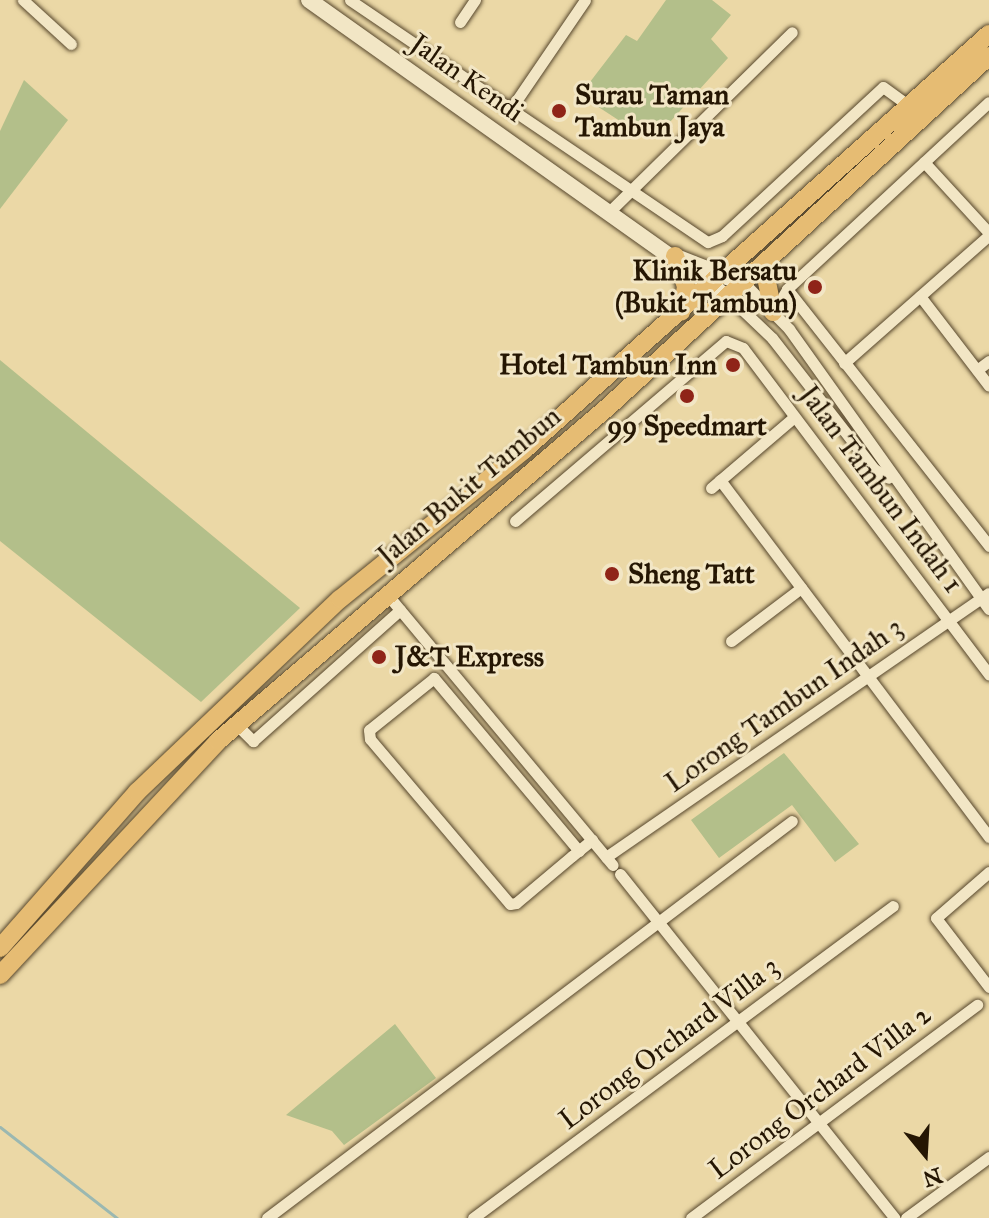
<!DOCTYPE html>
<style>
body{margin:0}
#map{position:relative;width:989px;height:1218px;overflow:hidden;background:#ebd8a6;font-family:"IM FELL Great Primer",serif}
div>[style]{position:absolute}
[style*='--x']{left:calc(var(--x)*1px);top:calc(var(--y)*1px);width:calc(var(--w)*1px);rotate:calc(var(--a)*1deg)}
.green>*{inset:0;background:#b3bf8a}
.stream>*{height:3px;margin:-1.5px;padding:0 1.5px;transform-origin:1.5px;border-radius:1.5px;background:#9bb8b1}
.roads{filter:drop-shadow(0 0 2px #56462c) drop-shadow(0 0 2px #56462c)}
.street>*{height:11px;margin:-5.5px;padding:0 5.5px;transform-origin:5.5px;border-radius:5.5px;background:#f2e6c5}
.secondary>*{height:16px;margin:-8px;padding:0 8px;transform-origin:8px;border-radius:8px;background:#f2e6c5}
.primary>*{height:18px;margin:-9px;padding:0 9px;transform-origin:9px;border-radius:9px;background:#e6bc73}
.dots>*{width:22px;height:22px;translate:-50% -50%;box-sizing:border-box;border:4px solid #f2e6c5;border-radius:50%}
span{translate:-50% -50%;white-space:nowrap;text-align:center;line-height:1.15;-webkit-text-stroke:6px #f2e6c5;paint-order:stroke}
.street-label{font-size:28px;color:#251603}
.poi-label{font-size:28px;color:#251603;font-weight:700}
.left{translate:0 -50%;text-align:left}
.right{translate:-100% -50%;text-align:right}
.north{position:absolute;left:885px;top:1114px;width:80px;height:80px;-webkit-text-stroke:6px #f2e6c5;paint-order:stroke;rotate:162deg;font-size:22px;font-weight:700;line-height:32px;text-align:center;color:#251603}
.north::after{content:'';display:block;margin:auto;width:28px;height:36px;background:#251603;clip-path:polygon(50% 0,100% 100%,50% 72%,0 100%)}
</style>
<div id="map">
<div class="green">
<i style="clip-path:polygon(666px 0,712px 0,731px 15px,711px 39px,728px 58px,660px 133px,646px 138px,580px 95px,626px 35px,637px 41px)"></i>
<i style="clip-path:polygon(24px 80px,68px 120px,0 209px,0 131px)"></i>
<i style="clip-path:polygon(0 360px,300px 608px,201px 702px,0 541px)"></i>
<i style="clip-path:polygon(784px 753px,859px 844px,835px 862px,792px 805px,719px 858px,691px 820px)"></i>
<i style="clip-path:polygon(395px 1024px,436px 1078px,344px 1145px,332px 1131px,286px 1115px)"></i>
</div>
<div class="stream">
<i style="--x:0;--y:1127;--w:148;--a:37.9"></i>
</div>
<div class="roads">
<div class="street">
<i style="--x:23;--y:0;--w:65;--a:42.5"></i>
<i style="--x:350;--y:0;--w:432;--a:34.1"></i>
<i style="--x:708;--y:242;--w:15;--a:-23"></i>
<i style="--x:722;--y:236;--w:219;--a:-42.8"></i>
<i style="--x:883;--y:87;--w:31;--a:36"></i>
<i style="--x:460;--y:22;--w:27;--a:-56"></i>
<i style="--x:510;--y:110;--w:133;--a:-55.7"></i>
<i style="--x:924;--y:162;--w:96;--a:47.5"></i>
<i style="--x:612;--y:209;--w:252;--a:-44.5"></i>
<i style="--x:745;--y:284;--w:63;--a:45.6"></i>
<i style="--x:789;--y:329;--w:344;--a:54.5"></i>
<i style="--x:787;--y:289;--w:327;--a:51.8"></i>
<i style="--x:920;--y:296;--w:113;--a:52.5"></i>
<i style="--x:730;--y:298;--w:58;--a:43.6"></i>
<i style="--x:772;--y:338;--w:166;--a:52.1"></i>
<i style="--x:874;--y:469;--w:17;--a:31"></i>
<i style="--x:774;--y:311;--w:26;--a:-59"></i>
<i style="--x:787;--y:289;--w:275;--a:-42.8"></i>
<i style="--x:844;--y:363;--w:193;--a:-41.4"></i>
<i style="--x:977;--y:370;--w:15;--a:-37"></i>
<i style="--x:720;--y:480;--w:447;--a:53"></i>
<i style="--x:711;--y:488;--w:109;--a:-40.5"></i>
<i style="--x:515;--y:521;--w:277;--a:-40.5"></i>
<i style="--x:726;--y:341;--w:18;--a:22"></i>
<i style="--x:743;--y:348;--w:409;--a:53"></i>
<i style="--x:386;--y:593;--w:354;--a:50.2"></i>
<i style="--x:731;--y:641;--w:88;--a:-37.1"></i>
<i style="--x:237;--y:725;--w:23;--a:45"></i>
<i style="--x:253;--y:741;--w:197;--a:-41.7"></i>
<i style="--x:579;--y:851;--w:226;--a:-130"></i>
<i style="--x:434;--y:678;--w:83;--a:141.3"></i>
<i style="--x:369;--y:730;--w:9;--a:84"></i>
<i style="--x:370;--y:739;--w:216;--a:49.7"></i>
<i style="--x:510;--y:904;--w:6;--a:-9"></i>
<i style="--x:516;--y:903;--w:73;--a:-40"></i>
<i style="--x:572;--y:856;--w:26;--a:-39"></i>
<i style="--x:606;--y:857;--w:465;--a:-34.6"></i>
<i style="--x:989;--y:872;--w:70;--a:139"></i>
<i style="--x:936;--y:918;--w:87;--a:52.5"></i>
<i style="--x:620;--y:874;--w:440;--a:51.4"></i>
<i style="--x:267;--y:1218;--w:658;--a:-37.1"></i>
<i style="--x:473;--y:1218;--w:523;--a:-36.61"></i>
<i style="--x:691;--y:1218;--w:357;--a:-36.7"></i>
<i style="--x:906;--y:1218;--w:103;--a:-36.3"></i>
</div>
<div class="secondary">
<i style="--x:309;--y:0;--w:503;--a:35.37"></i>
<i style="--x:676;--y:257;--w:74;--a:21.4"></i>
</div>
<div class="primary">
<i style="--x:675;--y:256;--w:33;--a:70"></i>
<i style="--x:686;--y:287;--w:25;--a:101"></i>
<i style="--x:764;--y:267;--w:46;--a:78.7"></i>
<i style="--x:0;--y:948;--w:208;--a:-48.7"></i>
<i style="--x:137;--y:792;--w:280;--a:-43.6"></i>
<i style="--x:340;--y:599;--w:237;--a:-39"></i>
<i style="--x:524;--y:450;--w:624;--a:-41.82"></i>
<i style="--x:0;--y:975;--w:320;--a:-47"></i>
<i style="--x:218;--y:741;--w:515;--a:-40.59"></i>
<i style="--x:609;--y:406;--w:517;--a:-42.65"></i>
</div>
</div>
<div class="dots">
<i style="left:559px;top:111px;background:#8f2418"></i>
<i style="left:815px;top:287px;background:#8f2418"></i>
<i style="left:733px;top:365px;background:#8f2418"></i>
<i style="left:687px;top:396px;background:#8f2418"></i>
<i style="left:612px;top:574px;background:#8f2418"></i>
<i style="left:379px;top:657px;background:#8f2418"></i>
</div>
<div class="street-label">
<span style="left:467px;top:78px;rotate:35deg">Jalan Kendi</span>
<span style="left:469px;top:486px;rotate:-40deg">Jalan Bukit Tambun</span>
<span style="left:881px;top:489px;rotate:53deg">Jalan Tambun Indah 1</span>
<span style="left:784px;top:705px;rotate:-35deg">Lorong Tambun Indah 3</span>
<span style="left:669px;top:1043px;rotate:-37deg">Lorong Orchard Villa 3</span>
<span style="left:820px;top:1092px;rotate:-37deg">Lorong Orchard Villa 2</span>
</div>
<div class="poi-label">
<span class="left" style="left:575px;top:111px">Surau Taman<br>Tambun Jaya</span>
<span class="right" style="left:797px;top:287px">Klinik Bersatu<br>(Bukit Tambun)</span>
<span class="right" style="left:717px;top:365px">Hotel Tambun Inn</span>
<span style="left:687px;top:426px">99 Speedmart</span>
<span class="left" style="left:628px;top:574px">Sheng Tatt</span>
<span class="left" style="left:395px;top:657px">J&amp;T Express</span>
</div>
<div class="north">N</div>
</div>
